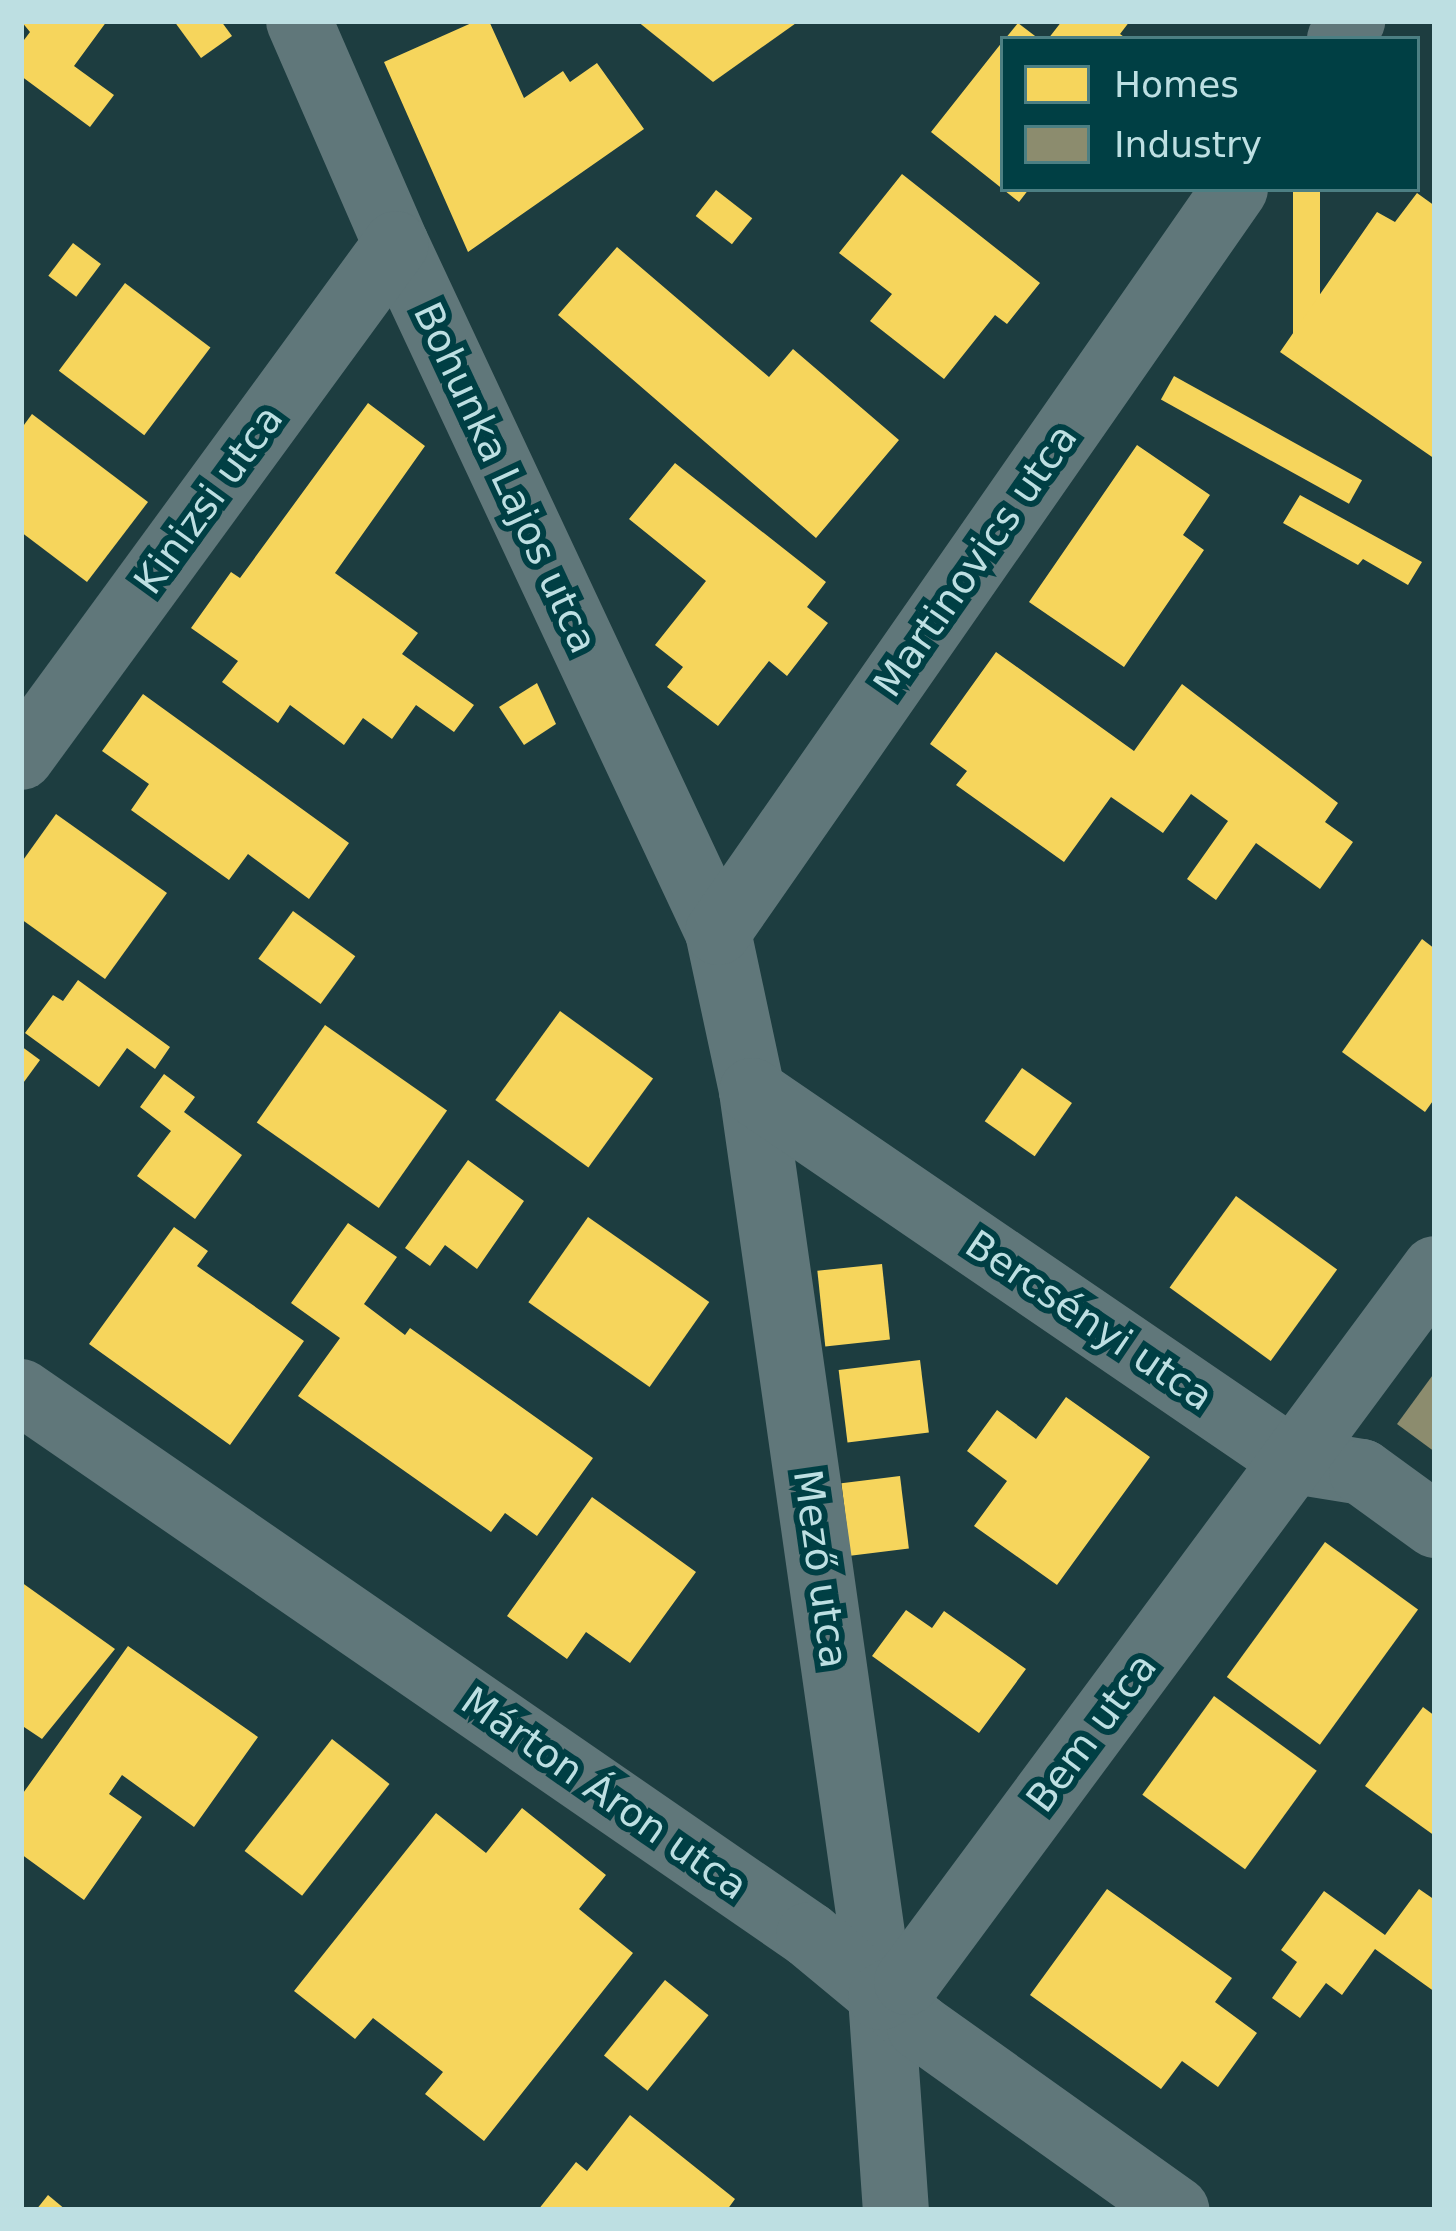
<!DOCTYPE html>
<meta charset="utf-8">
<style>
body{margin:0}
#map{position:relative;width:1456px;height:2231px;overflow:hidden;background:#1d3d40;font-family:"DejaVu Sans",sans-serif}
div>[style]{position:absolute}
[style*='--x']{left:calc(var(--x)*1px);top:calc(var(--y)*1px);width:calc(var(--w)*1px);rotate:calc(var(--a)*1deg)}
.homes>*{inset:0;background:#f6d55c;transform-origin:0 0}
.industry>*{inset:0;background:#8c8c6e}
.minor>*{height:66px;margin:-33px;padding:0 33px;transform-origin:33px;border-radius:33px;background:#60777a}
span{translate:-50% -50%;white-space:nowrap;text-align:center;line-height:1.15;-webkit-text-stroke:12px #003f44;paint-order:stroke}
.street-label{font-size:39px;color:#bddfe2}
.frame{position:absolute;inset:0;border:24px solid #bddfe2;pointer-events:none}
.legend{position:absolute;left:1000px;top:36px;width:420px;height:156px;box-sizing:border-box;background:#003f44;border:3px solid #4c7f83;margin:0;padding:15px 21px;list-style:none;font-size:36px;color:#bddfe2}
.legend li{display:flex;align-items:center;gap:24px;height:60px}
.legend b{width:60px;border:3px solid #4c7f83}
</style>
<div id="map">
<div class="homes">
<i style="clip-path:polygon(21px 21px,107px 21px,74px 66px,114px 95px,90px 127px,21px 76px,21px 44px,30px 32px)"></i>
<i style="clip-path:polygon(174px 21px,221px 21px,232px 36px,201px 58px)"></i>
<i style="clip-path:polygon(476px 21px,489px 21px,524px 98px,563px 71px,570px 82px,597px 63px,644px 129px,468px 252px,384px 62px)"></i>
<i style="clip-path:polygon(637px 21px,799px 21px,713px 82px)"></i>
<i style="clip-path:polygon(1062px 21px,1130px 21px,1120px 34px,1127px 39px,1048px 39px)"></i>
<i style="clip-path:polygon(1018px 23px,1039px 39px,1005px 39px)"></i>
<i style="clip-path:polygon(1003px 41px,1003px 189px,1029px 189px,1019px 202px,931px 132px)"></i>
<i style="clip-path:polygon(902px 174px,1040px 283px,1007px 324px,995px 315px,944px 379px,870px 321px,892px 294px,839px 253px)"></i>
<i style="left:1293px;top:189px;width:27px;height:160px"></i>
<i style="left:716px;top:190px;width:46px;height:33px;rotate:38deg"></i>
<i style="clip-path:polygon(1417px 193px,1435px 206px,1435px 459px,1280px 352px,1377px 212px,1395px 222px)"></i>
<i style="left:73px;top:243px;width:35px;height:41px;rotate:37deg"></i>
<i style="clip-path:polygon(617px 247px,769px 377px,793px 349px,899px 440px,816px 538px,558px 315px)"></i>
<i style="left:125px;top:283px;width:107px;height:110px;rotate:37deg"></i>
<i style="left:1174px;top:376px;width:215px;height:27px;rotate:29deg"></i>
<i style="clip-path:polygon(368px 403px,425px 446px,335px 573px,418px 633px,402px 654px,474px 705px,454px 732px,416px 705px,392px 739px,363px 718px,344px 745px,290px 705px,278px 723px,222px 682px,238px 661px,191px 628px,231px 572px,240px 578px)"></i>
<i style="clip-path:polygon(32px 414px,148px 502px,87px 582px,21px 532px,21px 429px)"></i>
<i style="clip-path:polygon(1137px 445px,1210px 495px,1183px 535px,1204px 550px,1124px 667px,1029px 602px)"></i>
<i style="clip-path:polygon(675px 463px,826px 582px,807px 607px,828px 623px,787px 676px,769px 661px,718px 726px,667px 687px,683px 667px,655px 645px,706px 581px,629px 519px)"></i>
<i style="clip-path:polygon(1300px 495px,1422px 562px,1408px 585px,1363px 559px,1358px 565px,1283px 523px)"></i>
<i style="clip-path:polygon(996px 652px,1134px 751px,1182px 684px,1338px 803px,1325px 822px,1353px 842px,1320px 889px,1256px 843px,1216px 900px,1187px 879px,1228px 821px,1191px 794px,1163px 833px,1111px 797px,1064px 862px,956px 785px,967px 771px,930px 744px)"></i>
<i style="clip-path:polygon(537px 683px,556px 724px,524px 745px,499px 707px)"></i>
<i style="clip-path:polygon(143px 694px,349px 843px,309px 899px,248px 854px,229px 880px,131px 810px,149px 784px,102px 751px)"></i>
<i style="clip-path:polygon(56px 814px,167px 893px,105px 979px,21px 919px,21px 863px)"></i>
<i style="left:293px;top:911px;width:77px;height:59px;rotate:36deg"></i>
<i style="clip-path:polygon(1422px 939px,1435px 949px,1435px 1098px,1425px 1112px,1342px 1052px)"></i>
<i style="clip-path:polygon(78px 980px,170px 1047px,155px 1069px,127px 1048px,99px 1087px,25px 1033px,53px 995px,63px 1001px)"></i>
<i style="left:560px;top:1011px;width:115px;height:110px;rotate:36deg"></i>
<i style="left:325px;top:1025px;width:149px;height:119px;rotate:35deg"></i>
<i style="clip-path:polygon(21px 1046px,40px 1060px,21px 1086px)"></i>
<i style="left:1022px;top:1068px;width:61px;height:65px;rotate:35deg"></i>
<i style="clip-path:polygon(164px 1074px,195px 1097px,184px 1112px,242px 1155px,195px 1219px,137px 1176px,171px 1131px,140px 1107px)"></i>
<i style="clip-path:polygon(468px 1160px,524px 1201px,477px 1269px,445px 1245px,430px 1266px,405px 1248px)"></i>
<i style="left:1236px;top:1196px;width:125px;height:113px;rotate:36deg"></i>
<i style="left:588px;top:1217px;width:148px;height:104px;rotate:35deg"></i>
<i style="clip-path:polygon(348px 1223px,397px 1257px,364px 1304px,405px 1335px,410px 1328px,593px 1458px,537px 1536px,505px 1513px,491px 1532px,298px 1396px,340px 1338px,291px 1303px)"></i>
<i style="clip-path:polygon(174px 1227px,208px 1251px,197px 1266px,304px 1341px,230px 1445px,89px 1344px)"></i>
<i style="left:882px;top:1264px;width:76px;height:65px;rotate:84deg"></i>
<i style="left:920px;top:1360px;width:73px;height:82px;rotate:83deg"></i>
<i style="clip-path:polygon(1066px 1397px,1150px 1457px,1057px 1585px,974px 1526px,1007px 1481px,967px 1451px,997px 1410px,1036px 1439px)"></i>
<i style="left:900px;top:1476px;width:73px;height:59px;rotate:83deg"></i>
<i style="clip-path:polygon(592px 1497px,696px 1572px,630px 1663px,586px 1632px,567px 1659px,507px 1616px)"></i>
<i style="left:1325px;top:1542px;width:115px;height:167px;rotate:36deg"></i>
<i style="clip-path:polygon(21px 1582px,115px 1649px,42px 1739px,21px 1725px)"></i>
<i style="clip-path:polygon(906px 1610px,932px 1628px,944px 1611px,1026px 1669px,979px 1733px,872px 1656px)"></i>
<i style="clip-path:polygon(128px 1646px,258px 1737px,194px 1827px,122px 1775px,109px 1794px,142px 1817px,84px 1900px,21px 1854px,21px 1796px)"></i>
<i style="left:1214px;top:1696px;width:127px;height:122px;rotate:36deg"></i>
<i style="clip-path:polygon(1423px 1707px,1435px 1716px,1435px 1836px,1365px 1786px)"></i>
<i style="left:332px;top:1739px;width:73px;height:142px;rotate:38deg"></i>
<i style="clip-path:polygon(522px 1808px,606px 1875px,579px 1909px,633px 1953px,484px 2141px,425px 2094px,443px 2072px,373px 2018px,355px 2039px,294px 1991px,436px 1813px,486px 1853px)"></i>
<i style="clip-path:polygon(1107px 1889px,1232px 1978px,1215px 2002px,1257px 2033px,1218px 2087px,1182px 2061px,1161px 2089px,1030px 1995px)"></i>
<i style="clip-path:polygon(1419px 1889px,1435px 1900px,1435px 1992px,1375px 1949px,1342px 1995px,1326px 1983px,1300px 2018px,1272px 1998px,1297px 1962px,1281px 1950px,1324px 1891px,1385px 1935px)"></i>
<i style="left:665px;top:1980px;width:56px;height:97px;rotate:39deg"></i>
<i style="clip-path:polygon(630px 2115px,735px 2199px,727px 2210px,538px 2210px,576px 2162px,587px 2171px)"></i>
<i style="clip-path:polygon(48px 2195px,66px 2210px,36px 2210px)"></i>
</div>
<div class="industry">
<i style="clip-path:polygon(1435px 1372px,1435px 1452px,1397px 1424px)"></i>
</div>
<div class="minor">
<i style="--x:299;--y:21;--w:243;--a:66.5"></i>
<i style="--x:396;--y:244;--w:760;--a:64.92"></i>
<i style="--x:718;--y:932;--w:163;--a:77.9"></i>
<i style="--x:752;--y:1091;--w:915;--a:81.9"></i>
<i style="--x:881;--y:1997;--w:214;--a:86"></i>
<i style="--x:1340;--y:39;--w:22;--a:-56"></i>
<i style="--x:21;--y:757;--w:635;--a:-53.83"></i>
<i style="--x:718;--y:932;--w:905;--a:-55.17"></i>
<i style="--x:752;--y:1091;--w:656;--a:34.32"></i>
<i style="--x:1294;--y:1461;--w:69;--a:9.2"></i>
<i style="--x:1362;--y:1472;--w:90;--a:36"></i>
<i style="--x:21;--y:1392;--w:957;--a:34.57"></i>
<i style="--x:809;--y:1935;--w:144;--a:39.7"></i>
<i style="--x:920;--y:2027;--w:315;--a:35.5"></i>
<i style="--x:881;--y:1997;--w:30;--a:-30"></i>
<i style="--x:907;--y:1982;--w:887;--a:-53.48"></i>
</div>
<div class="street-label">
<span style="left:505px;top:478px;rotate:65deg">Bohunka Lajos utca</span>
<span style="left:209px;top:500px;rotate:-54deg">Kinizsi utca</span>
<span style="left:976px;top:561px;rotate:-55deg">Martinovics utca</span>
<span style="left:1089px;top:1321px;rotate:34deg">Bercsényi utca</span>
<span style="left:820px;top:1569px;rotate:82deg">Mező utca</span>
<span style="left:1092px;top:1733px;rotate:-53deg">Bem utca</span>
<span style="left:604px;top:1794px;rotate:35deg">Márton Áron utca</span>
</div>
<div class="frame"></div>
<ul class="legend">
<li><b style="height:33px;background:#f6d55c"></b>Homes</li>
<li><b style="height:33px;background:#8c8c6e"></b>Industry</li>
</ul>
</div>
